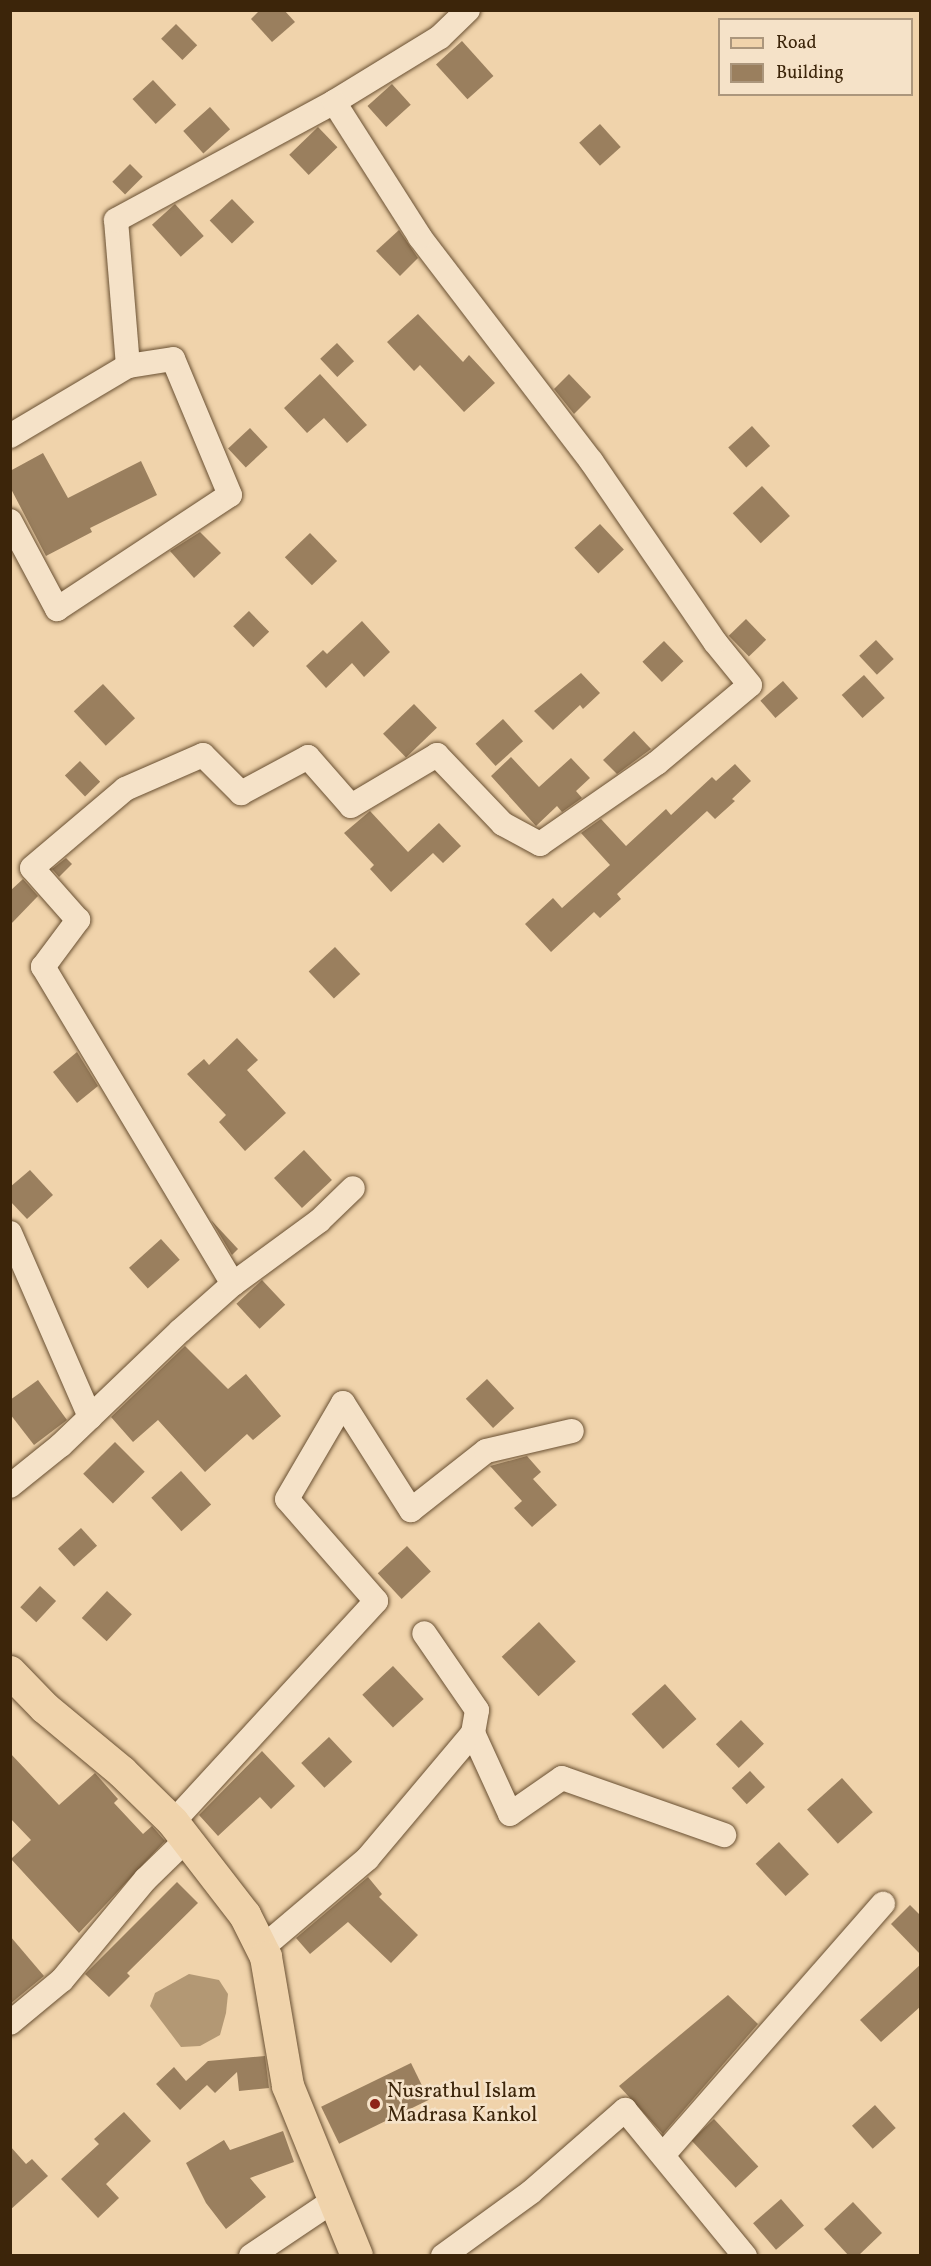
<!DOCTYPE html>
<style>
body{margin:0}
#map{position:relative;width:931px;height:2266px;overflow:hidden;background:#f0d3ab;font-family:Vollkorn,serif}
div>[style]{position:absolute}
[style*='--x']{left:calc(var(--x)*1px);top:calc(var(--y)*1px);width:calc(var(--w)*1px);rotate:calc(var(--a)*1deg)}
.water>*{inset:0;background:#b39874}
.building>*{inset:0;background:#9a7f5e;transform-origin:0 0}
.roads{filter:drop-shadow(0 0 2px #695032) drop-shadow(0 0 2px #695032)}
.minor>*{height:24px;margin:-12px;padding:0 12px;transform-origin:12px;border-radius:12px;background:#f5e2c8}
.major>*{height:32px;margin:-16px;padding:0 16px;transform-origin:16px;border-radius:16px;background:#f0d3ab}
.dots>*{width:16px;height:16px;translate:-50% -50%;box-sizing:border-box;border:3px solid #f5e2c8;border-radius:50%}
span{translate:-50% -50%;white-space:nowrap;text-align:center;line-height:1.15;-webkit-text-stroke:5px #f5e2c8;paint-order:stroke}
.poi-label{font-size:21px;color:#3c250a}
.left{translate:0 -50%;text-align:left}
.frame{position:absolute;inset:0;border:12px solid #3c250a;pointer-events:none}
.legend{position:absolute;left:718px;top:18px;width:195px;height:78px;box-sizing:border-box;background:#f5e2c8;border:2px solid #ab967c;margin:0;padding:8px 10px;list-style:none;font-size:18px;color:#3c250a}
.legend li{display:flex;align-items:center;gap:12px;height:30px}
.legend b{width:30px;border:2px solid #ab967c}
</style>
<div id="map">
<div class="water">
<i style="clip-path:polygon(189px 1974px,219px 1980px,228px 1994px,226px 2013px,220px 2035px,200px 2046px,181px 2047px,150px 2006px,155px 1993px)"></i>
</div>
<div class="building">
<i style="clip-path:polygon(260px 10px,284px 10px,295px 22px,272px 42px,251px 19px)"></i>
<i style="left:176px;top:24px;width:30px;height:21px;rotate:45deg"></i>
<i style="left:462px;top:41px;width:47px;height:35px;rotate:48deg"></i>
<i style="left:153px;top:80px;width:34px;height:28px;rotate:47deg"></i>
<i style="left:392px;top:84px;width:28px;height:33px;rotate:48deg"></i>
<i style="left:210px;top:107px;width:30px;height:36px;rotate:48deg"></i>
<i style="left:600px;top:124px;width:31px;height:28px;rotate:48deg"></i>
<i style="left:318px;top:127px;width:28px;height:40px;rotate:46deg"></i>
<i style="left:130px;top:164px;width:18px;height:25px;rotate:45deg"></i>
<i style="left:232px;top:199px;width:32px;height:31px;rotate:46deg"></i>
<i style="left:175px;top:204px;width:43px;height:31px;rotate:48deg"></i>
<i style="clip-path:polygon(399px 230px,418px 258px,400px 276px,376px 251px)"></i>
<i style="clip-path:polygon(418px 314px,463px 362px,469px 355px,495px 383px,464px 412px,420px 365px,414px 371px,387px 342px)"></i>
<i style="left:337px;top:343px;width:25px;height:23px;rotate:47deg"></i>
<i style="clip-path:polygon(320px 374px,367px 425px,347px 443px,324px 418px,307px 433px,284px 408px)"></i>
<i style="clip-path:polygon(569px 374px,591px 397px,574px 414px,554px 389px)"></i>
<i style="left:752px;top:426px;width:27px;height:32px;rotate:48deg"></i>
<i style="left:250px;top:428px;width:26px;height:30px;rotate:47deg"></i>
<i style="clip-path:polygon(43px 453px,68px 498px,141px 461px,157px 495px,90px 528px,92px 532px,46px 556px,10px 487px,10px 471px)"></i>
<i style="left:762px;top:486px;width:41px;height:40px;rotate:47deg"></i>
<i style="left:600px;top:524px;width:35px;height:35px;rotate:47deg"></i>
<i style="clip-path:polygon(200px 532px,221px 553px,194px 578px,170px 551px)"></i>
<i style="left:310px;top:533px;width:39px;height:35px;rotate:46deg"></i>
<i style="left:249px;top:611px;width:29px;height:22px;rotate:46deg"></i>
<i style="left:746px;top:619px;width:29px;height:24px;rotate:46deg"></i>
<i style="clip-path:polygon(362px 621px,390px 652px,364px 677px,352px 663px,326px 688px,306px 666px,323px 650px,327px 654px)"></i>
<i style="left:876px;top:640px;width:26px;height:23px;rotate:47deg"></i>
<i style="left:664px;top:641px;width:28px;height:30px;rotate:46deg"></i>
<i style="clip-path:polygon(581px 673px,600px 693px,583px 709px,580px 705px,553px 730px,534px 711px)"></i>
<i style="left:864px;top:675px;width:31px;height:30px;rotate:48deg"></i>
<i style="left:783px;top:681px;width:23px;height:30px;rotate:49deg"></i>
<i style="left:103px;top:684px;width:47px;height:40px;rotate:47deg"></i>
<i style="left:414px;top:704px;width:33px;height:43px;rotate:46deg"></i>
<i style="left:503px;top:719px;width:30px;height:37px;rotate:48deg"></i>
<i style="clip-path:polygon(634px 731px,651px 749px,617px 774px,603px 760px)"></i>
<i style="clip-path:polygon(511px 757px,539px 787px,571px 758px,590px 778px,576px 791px,582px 798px,562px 812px,557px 806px,536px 826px,491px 776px)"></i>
<i style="left:80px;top:761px;width:29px;height:21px;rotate:46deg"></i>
<i style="clip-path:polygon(735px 764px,751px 781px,732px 799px,735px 801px,715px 819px,707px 811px,617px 894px,621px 899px,600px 918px,594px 912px,551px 952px,525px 924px,553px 898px,562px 908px,610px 865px,581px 833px,601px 819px,626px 846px,666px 809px,671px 815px,712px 777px,716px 781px)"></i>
<i style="clip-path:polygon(370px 811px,408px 852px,439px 823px,461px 846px,443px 863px,433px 853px,391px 892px,370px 869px,374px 865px,344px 833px)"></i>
<i style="clip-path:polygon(66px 858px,72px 864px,59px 877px,52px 869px)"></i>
<i style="clip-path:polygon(23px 879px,38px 896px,10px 925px,10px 891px)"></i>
<i style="left:335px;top:947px;width:37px;height:36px;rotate:47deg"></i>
<i style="clip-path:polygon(237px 1038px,258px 1060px,247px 1070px,286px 1113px,245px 1151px,219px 1122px,226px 1115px,187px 1074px,204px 1059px,209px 1065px)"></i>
<i style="clip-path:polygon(77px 1052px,98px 1086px,77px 1103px,53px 1072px)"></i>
<i style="left:304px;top:1150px;width:41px;height:41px;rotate:47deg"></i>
<i style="clip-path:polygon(30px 1170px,53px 1195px,27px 1219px,10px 1201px,10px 1187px)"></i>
<i style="clip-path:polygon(211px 1220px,238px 1249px,232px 1255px)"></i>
<i style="left:161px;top:1239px;width:28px;height:43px;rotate:48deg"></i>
<i style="left:262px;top:1280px;width:34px;height:35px;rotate:47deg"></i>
<i style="clip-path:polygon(185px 1346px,228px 1389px,246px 1374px,281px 1416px,253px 1440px,247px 1434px,205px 1472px,158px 1420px,133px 1442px,111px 1417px)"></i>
<i style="left:487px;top:1379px;width:40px;height:29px;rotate:47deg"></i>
<i style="clip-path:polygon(38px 1380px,67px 1420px,34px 1445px,10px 1414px,10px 1400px)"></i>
<i style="left:115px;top:1442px;width:42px;height:45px;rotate:45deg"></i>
<i style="clip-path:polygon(527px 1456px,541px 1472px,533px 1479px,557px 1505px,532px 1527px,514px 1508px,522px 1501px,490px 1466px)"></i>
<i style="left:181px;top:1471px;width:45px;height:40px;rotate:48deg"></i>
<i style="left:81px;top:1528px;width:24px;height:31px;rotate:48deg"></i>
<i style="left:407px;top:1546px;width:35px;height:40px;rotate:47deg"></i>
<i style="left:40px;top:1586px;width:22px;height:29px;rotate:43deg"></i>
<i style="left:107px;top:1591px;width:34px;height:37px;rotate:43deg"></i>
<i style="left:539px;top:1622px;width:54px;height:51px;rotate:47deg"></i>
<i style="left:393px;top:1666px;width:45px;height:42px;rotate:47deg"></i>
<i style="left:665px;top:1684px;width:47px;height:45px;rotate:48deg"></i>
<i style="left:741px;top:1720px;width:33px;height:35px;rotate:46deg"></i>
<i style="left:329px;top:1737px;width:34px;height:38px;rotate:47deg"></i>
<i style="clip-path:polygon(262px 1751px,295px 1786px,271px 1809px,260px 1797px,218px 1836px,199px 1815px)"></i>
<i style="clip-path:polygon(10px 1753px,59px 1805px,95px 1773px,118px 1799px,114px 1803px,143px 1834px,152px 1826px,165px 1841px,79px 1933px,11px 1859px,31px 1840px,10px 1818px)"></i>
<i style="left:750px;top:1771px;width:22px;height:25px;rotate:47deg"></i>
<i style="left:842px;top:1778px;width:46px;height:47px;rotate:48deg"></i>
<i style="left:779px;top:1842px;width:44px;height:32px;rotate:47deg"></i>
<i style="clip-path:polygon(368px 1877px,382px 1894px,379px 1897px,418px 1935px,391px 1963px,348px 1922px,310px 1954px,296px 1938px)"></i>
<i style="clip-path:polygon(177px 1882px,198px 1903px,127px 1973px,130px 1976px,109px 1997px,85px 1974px)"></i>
<i style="clip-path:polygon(910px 1905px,921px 1916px,921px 1955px,891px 1924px)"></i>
<i style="clip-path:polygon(10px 1936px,44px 1976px,10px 2004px)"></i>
<i style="clip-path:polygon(921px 1964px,921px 2006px,881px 2042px,860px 2020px)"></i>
<i style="clip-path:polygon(728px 1995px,758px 2024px,663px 2134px,619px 2086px)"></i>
<i style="clip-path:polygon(265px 2056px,269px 2088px,239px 2091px,237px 2072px,215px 2093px,207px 2085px,180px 2110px,156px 2084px,174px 2067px,186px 2081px,208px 2061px)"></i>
<i style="left:411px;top:2063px;width:41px;height:100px;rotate:64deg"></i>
<i style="left:875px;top:2105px;width:31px;height:31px;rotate:48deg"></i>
<i style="clip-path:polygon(124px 2112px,151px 2141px,106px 2184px,119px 2198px,98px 2218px,61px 2179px,99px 2144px,94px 2139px)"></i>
<i style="left:714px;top:2119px;width:65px;height:31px;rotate:47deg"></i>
<i style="clip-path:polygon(283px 2131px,294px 2162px,250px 2178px,266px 2197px,226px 2229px,206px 2203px,186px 2163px,224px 2140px,230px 2150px)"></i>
<i style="clip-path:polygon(10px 2146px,26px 2164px,32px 2159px,48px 2176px,10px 2210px)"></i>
<i style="left:781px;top:2199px;width:35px;height:37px;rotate:49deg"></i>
<i style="clip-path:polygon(853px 2202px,882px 2233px,858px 2256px,849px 2256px,824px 2229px)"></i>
</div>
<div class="roads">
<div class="minor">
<i style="--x:10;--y:436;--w:137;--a:-30.7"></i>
<i style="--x:128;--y:366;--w:146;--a:-94.7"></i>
<i style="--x:116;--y:220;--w:248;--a:-28.4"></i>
<i style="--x:334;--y:102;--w:124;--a:-31.5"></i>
<i style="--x:440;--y:37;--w:39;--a:-44"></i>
<i style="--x:10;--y:521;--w:100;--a:61.9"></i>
<i style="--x:57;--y:609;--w:207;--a:-33.4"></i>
<i style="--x:230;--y:495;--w:147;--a:-112.7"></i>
<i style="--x:173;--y:359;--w:46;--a:171.2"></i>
<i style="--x:10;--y:1233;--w:201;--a:66.5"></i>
<i style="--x:233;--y:1284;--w:370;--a:-120.9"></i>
<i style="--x:43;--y:967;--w:59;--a:-53.3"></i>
<i style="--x:78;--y:920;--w:69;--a:-131.5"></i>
<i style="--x:32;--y:868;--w:122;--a:-40.3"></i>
<i style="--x:125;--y:789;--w:85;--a:-23.6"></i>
<i style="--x:203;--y:755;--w:54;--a:45"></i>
<i style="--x:241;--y:793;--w:76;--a:-28.2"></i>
<i style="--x:308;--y:757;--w:65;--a:48.7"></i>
<i style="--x:351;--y:806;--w:100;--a:-30.7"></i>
<i style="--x:437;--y:755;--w:95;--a:46.3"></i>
<i style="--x:503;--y:824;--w:42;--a:28.4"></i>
<i style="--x:540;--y:844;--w:142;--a:-34.7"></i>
<i style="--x:657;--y:763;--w:121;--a:-40"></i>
<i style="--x:750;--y:685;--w:55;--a:-129.1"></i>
<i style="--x:715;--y:642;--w:219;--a:-124.4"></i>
<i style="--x:591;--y:461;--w:282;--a:-127.4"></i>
<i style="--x:420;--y:237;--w:160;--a:-122.5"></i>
<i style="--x:10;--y:1486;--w:65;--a:-38.8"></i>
<i style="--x:61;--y:1445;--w:165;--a:-43.8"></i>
<i style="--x:180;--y:1331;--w:71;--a:-41.6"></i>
<i style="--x:233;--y:1284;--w:107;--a:-36.2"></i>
<i style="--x:319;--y:1221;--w:47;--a:-44.1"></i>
<i style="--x:473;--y:1733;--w:89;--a:65.4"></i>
<i style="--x:510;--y:1814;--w:63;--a:-34.7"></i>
<i style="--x:562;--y:1778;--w:172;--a:19.4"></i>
<i style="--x:173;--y:1822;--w:300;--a:-47.4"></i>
<i style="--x:376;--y:1601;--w:135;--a:-131.1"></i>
<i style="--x:287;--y:1499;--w:111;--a:-59.7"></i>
<i style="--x:343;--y:1403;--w:127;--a:57.6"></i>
<i style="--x:411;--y:1510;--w:95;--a:-38.2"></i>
<i style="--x:486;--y:1451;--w:88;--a:-13.1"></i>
<i style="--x:262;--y:1948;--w:138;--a:-40.3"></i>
<i style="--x:367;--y:1859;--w:165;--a:-49.9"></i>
<i style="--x:473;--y:1733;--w:23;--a:-80"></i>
<i style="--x:477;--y:1710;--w:93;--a:-124.5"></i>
<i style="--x:10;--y:2023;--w:67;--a:-39.6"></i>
<i style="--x:62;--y:1980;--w:131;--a:-50.3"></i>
<i style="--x:146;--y:1879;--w:57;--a:-44.3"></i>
<i style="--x:663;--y:2155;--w:334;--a:-48.8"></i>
<i style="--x:251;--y:2256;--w:99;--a:-33.9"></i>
<i style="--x:443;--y:2256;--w:109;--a:-36"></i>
<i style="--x:531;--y:2192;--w:125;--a:-41.1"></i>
<i style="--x:625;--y:2110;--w:189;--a:50.6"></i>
</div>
<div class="major">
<i style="--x:10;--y:1672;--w:50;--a:45.8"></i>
<i style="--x:45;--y:1708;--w:100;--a:39.7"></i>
<i style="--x:122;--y:1772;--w:71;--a:44.4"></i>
<i style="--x:173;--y:1822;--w:118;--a:52.3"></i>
<i style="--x:245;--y:1915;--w:47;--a:63.4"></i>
<i style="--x:266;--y:1957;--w:131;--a:80.3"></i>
<i style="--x:288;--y:2086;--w:183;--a:67.9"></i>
</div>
</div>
<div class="dots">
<i style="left:375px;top:2104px;background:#8f2418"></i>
</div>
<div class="poi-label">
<span class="left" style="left:387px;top:2104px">Nusrathul Islam<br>Madrasa Kankol</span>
</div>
<div class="frame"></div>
<ul class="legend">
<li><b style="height:8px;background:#f0d3ab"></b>Road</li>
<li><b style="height:16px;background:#9a7f5e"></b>Building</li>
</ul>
</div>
